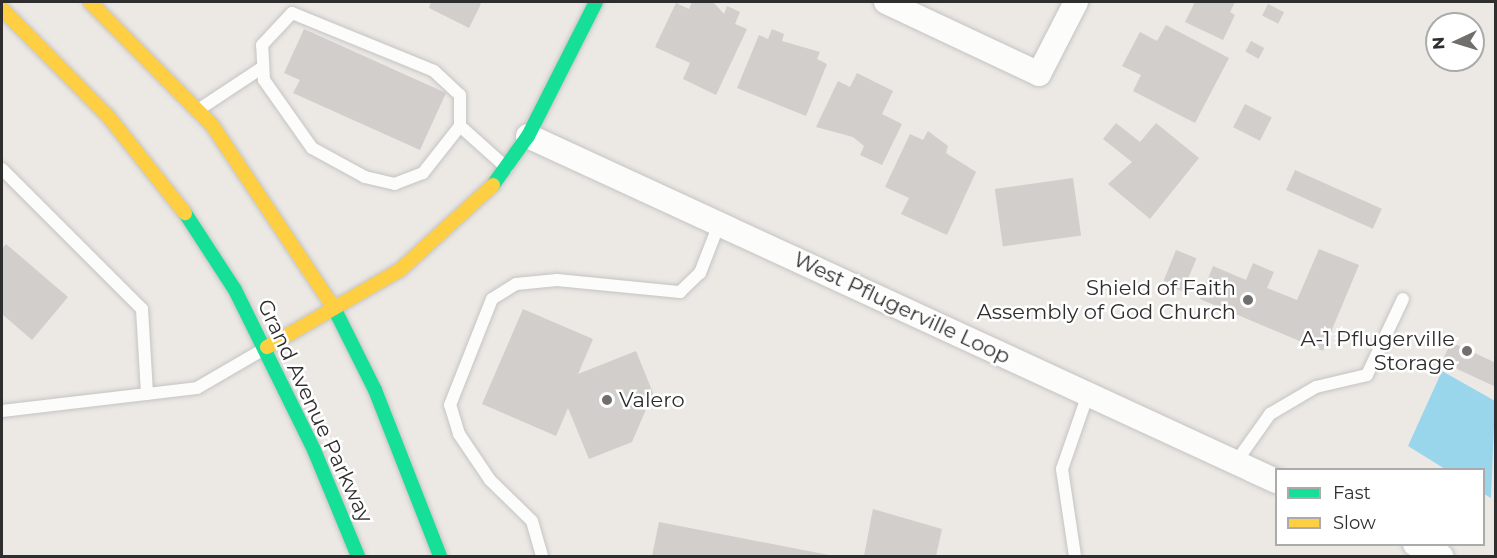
<!DOCTYPE html>
<style>
body{margin:0}
#map{position:relative;width:1497px;height:558px;overflow:hidden;background:#ece8e4;font-family:Montserrat,sans-serif}
div>[style]{position:absolute}
[style*='--x']{left:calc(var(--x)*1px);top:calc(var(--y)*1px);width:calc(var(--w)*1px);rotate:calc(var(--a)*1deg)}
.water>*{inset:0;background:#99d6ec}
.building>*{inset:0;background:#d1cecb;transform-origin:0 0}
.roads{filter:drop-shadow(0 0 2px #c5c4c5) drop-shadow(0 0 2px #c5c4c5)}
.lane>*{height:12px;margin:-6px;padding:0 6px;transform-origin:6px;border-radius:6px;background:#fcfcfb}
.street>*{height:24px;margin:-12px;padding:0 12px;transform-origin:12px;border-radius:12px;background:#fcfcfb}
.fast>*{height:14px;margin:-7px;padding:0 7px;transform-origin:7px;border-radius:7px;background:#16e098}
.slow>*{height:14px;margin:-7px;padding:0 7px;transform-origin:7px;border-radius:7px;background:#ffcf43}
.dots>*{width:16px;height:16px;translate:-50% -50%;box-sizing:border-box;border:3px solid #fff;border-radius:50%}
span{translate:-50% -50%;white-space:nowrap;text-align:center;line-height:1.15;-webkit-text-stroke:5px #fff;paint-order:stroke}
.poi-label{font-size:21px;color:#2e2e2e}
.right{translate:-100% -50%;text-align:right}
.left{translate:0 -50%;text-align:left}
.street-label{font-size:21px;color:#2e2e2e}
.frame{position:absolute;inset:0;border:3px solid #2e2e2e;pointer-events:none}
.legend{position:absolute;left:1275px;top:468px;width:210px;height:78px;box-sizing:border-box;background:#fff;border:2px solid #ababab;margin:0;padding:8px 10px;list-style:none;font-size:18px;color:#2e2e2e}
.legend li{display:flex;align-items:center;gap:12px;height:30px}
.legend b{width:30px;border:2px solid #ababab}
.north{position:absolute;left:1425px;top:12px;width:60px;height:60px;box-sizing:border-box;background:#fff;border:2px solid #ababab;border-radius:50%;rotate:266deg;font-size:16px;font-weight:700;line-height:24px;text-align:center;color:#2e2e2e}
.north::after{content:'';display:block;margin:auto;width:21px;height:27px;background:#706f6e;clip-path:polygon(50% 0,100% 100%,50% 72%,0 100%)}
</style>
<div id="map">
<div class="water">
<i style="clip-path:polygon(1442px 371px,1495px 401px,1491px 498px,1484px 494px,1484px 470px,1445px 469px,1408px 446px)"></i>
</div>
<div class="building">
<i style="clip-path:polygon(431px 2px,478px 2px,481px 4px,469px 28px,429px 8px)"></i>
<i style="clip-path:polygon(692px 2px,713px 2px,724px 14px,727px 6px,740px 12px,735px 24px,747px 29px,716px 95px,683px 79px,690px 63px,655px 47px,676px 3px,689px 9px)"></i>
<i style="clip-path:polygon(1195px 2px,1235px 2px,1230px 12px,1235px 15px,1223px 40px,1185px 22px)"></i>
<i style="left:1268px;top:4px;width:18px;height:13px;rotate:27deg"></i>
<i style="clip-path:polygon(1166px 25px,1229px 58px,1195px 123px,1133px 91px,1141px 75px,1122px 66px,1140px 32px,1157px 41px)"></i>
<i style="clip-path:polygon(304px 29px,446px 93px,420px 150px,293px 93px,300px 80px,284px 73px)"></i>
<i style="clip-path:polygon(772px 29px,784px 34px,782px 41px,820px 52px,817px 59px,827px 64px,806px 116px,737px 88px,759px 35px,768px 39px)"></i>
<i style="left:1251px;top:41px;width:15px;height:12px;rotate:28deg"></i>
<i style="clip-path:polygon(857px 73px,893px 91px,882px 114px,902px 124px,882px 165px,860px 155px,864px 146px,853px 137px,816px 127px,838px 81px,850px 87px)"></i>
<i style="left:1245px;top:104px;width:30px;height:26px;rotate:27deg"></i>
<i style="clip-path:polygon(1116px 123px,1140px 142px,1156px 123px,1199px 158px,1150px 219px,1108px 184px,1132px 162px,1103px 139px)"></i>
<i style="clip-path:polygon(928px 131px,948px 146px,946px 153px,976px 172px,947px 235px,901px 214px,909px 198px,885px 187px,910px 134px,923px 140px)"></i>
<i style="left:1295px;top:170px;width:95px;height:22px;rotate:24deg"></i>
<i style="left:1073px;top:178px;width:58px;height:79px;rotate:82deg"></i>
<i style="clip-path:polygon(6px 244px,68px 297px,32px 340px,2px 314px,2px 249px)"></i>
<i style="clip-path:polygon(1319px 249px,1359px 265px,1323px 351px,1200px 299px,1213px 266px,1246px 280px,1253px 263px,1274px 272px,1267px 288px,1297px 300px)"></i>
<i style="left:1176px;top:250px;width:22px;height:36px;rotate:22deg"></i>
<i style="clip-path:polygon(523px 309px,593px 339px,578px 374px,636px 351px,653px 393px,632px 442px,589px 459px,568px 408px,556px 436px,482px 404px)"></i>
<i style="clip-path:polygon(1451px 342px,1496px 363px,1496px 387px,1442px 362px)"></i>
<i style="clip-path:polygon(873px 509px,942px 529px,936px 556px,864px 556px)"></i>
<i style="clip-path:polygon(659px 522px,829px 555px,829px 556px,652px 556px)"></i>
</div>
<div class="roads">
<div class="lane">
<i style="--x:198;--y:110;--w:78;--a:-33.5"></i>
<i style="--x:460;--y:126;--w:60;--a:128.2"></i>
<i style="--x:423;--y:173;--w:30;--a:159"></i>
<i style="--x:395;--y:184;--w:31;--a:-167"></i>
<i style="--x:365;--y:177;--w:60;--a:-151.3"></i>
<i style="--x:312;--y:148;--w:83;--a:-125.2"></i>
<i style="--x:264;--y:80;--w:35;--a:-93"></i>
<i style="--x:262;--y:45;--w:44;--a:-46.8"></i>
<i style="--x:292;--y:13;--w:153;--a:22.2"></i>
<i style="--x:434;--y:71;--w:35;--a:43"></i>
<i style="--x:460;--y:95;--w:31;--a:90"></i>
<i style="--x:460;--y:126;--w:63;--a:41.8"></i>
<i style="--x:2;--y:169;--w:198;--a:45"></i>
<i style="--x:142;--y:309;--w:85;--a:86.6"></i>
<i style="--x:2;--y:411;--w:196;--a:-6.7"></i>
<i style="--x:197;--y:388;--w:78;--a:-30.2"></i>
<i style="--x:1236;--y:462;--w:59;--a:-54.7"></i>
<i style="--x:1270;--y:414;--w:53;--a:-30.4"></i>
<i style="--x:1316;--y:387;--w:52;--a:-13.2"></i>
<i style="--x:1367;--y:375;--w:84;--a:-64.7"></i>
<i style="--x:542;--y:556;--w:36;--a:-106"></i>
<i style="--x:532;--y:521;--w:59;--a:-135.7"></i>
<i style="--x:490;--y:480;--w:55;--a:-124"></i>
<i style="--x:459;--y:434;--w:30;--a:-107"></i>
<i style="--x:450;--y:405;--w:114;--a:-68.4"></i>
<i style="--x:492;--y:299;--w:28;--a:-32"></i>
<i style="--x:516;--y:284;--w:41;--a:-5.6"></i>
<i style="--x:557;--y:280;--w:124;--a:5.6"></i>
<i style="--x:680;--y:292;--w:28;--a:-44"></i>
<i style="--x:700;--y:273;--w:53;--a:-68.8"></i>
<i style="--x:1075;--y:556;--w:88;--a:-98.5"></i>
<i style="--x:1062;--y:469;--w:79;--a:-70.9"></i>
</div>
<div class="street">
<i style="--x:886;--y:2;--w:169;--a:25.2"></i>
<i style="--x:1039;--y:74;--w:81;--a:-62.8"></i>
<i style="--x:528;--y:136;--w:824;--a:24.76"></i>
<i style="--x:1415;--y:544;--w:29;--a:25"></i>
</div>
<div class="fast">
<i style="--x:493;--y:185;--w:60;--a:-54.5"></i>
<i style="--x:528;--y:136;--w:150;--a:-63.1"></i>
<i style="--x:185;--y:213;--w:92;--a:57"></i>
<i style="--x:235;--y:290;--w:178;--a:63.7"></i>
<i style="--x:314;--y:450;--w:115;--a:67.5"></i>
<i style="--x:334;--y:308;--w:92;--a:63.4"></i>
<i style="--x:375;--y:390;--w:178;--a:68.6"></i>
</div>
<div class="slow">
<i style="--x:90;--y:2;--w:173;--a:45.2"></i>
<i style="--x:212;--y:125;--w:220;--a:56.3"></i>
<i style="--x:2;--y:9;--w:151;--a:45.3"></i>
<i style="--x:108;--y:116;--w:124;--a:51.6"></i>
<i style="--x:267;--y:347;--w:154;--a:-30.1"></i>
<i style="--x:400;--y:270;--w:126;--a:-42.4"></i>
</div>
</div>
<div class="dots">
<i style="left:1248px;top:300px;background:#706f6e"></i>
<i style="left:1467px;top:351px;background:#706f6e"></i>
<i style="left:607px;top:400px;background:#706f6e"></i>
</div>
<div class="poi-label">
<span class="right" style="left:1236px;top:300px">Shield of Faith<br>Assembly of God Church</span>
<span class="right" style="left:1455px;top:351px">A-1 Pflugerville<br>Storage</span>
<span class="left" style="left:619px;top:400px">Valero</span>
</div>
<div class="street-label">
<span style="left:902px;top:308px;rotate:25deg">West Pflugerville Loop</span>
<span style="left:315px;top:411px;rotate:65deg">Grand Avenue Parkway</span>
</div>
<div class="frame"></div>
<ul class="legend">
<li><b style="height:8px;background:#16e098"></b>Fast</li>
<li><b style="height:8px;background:#ffcf43"></b>Slow</li>
</ul>
<div class="north">N</div>
</div>
